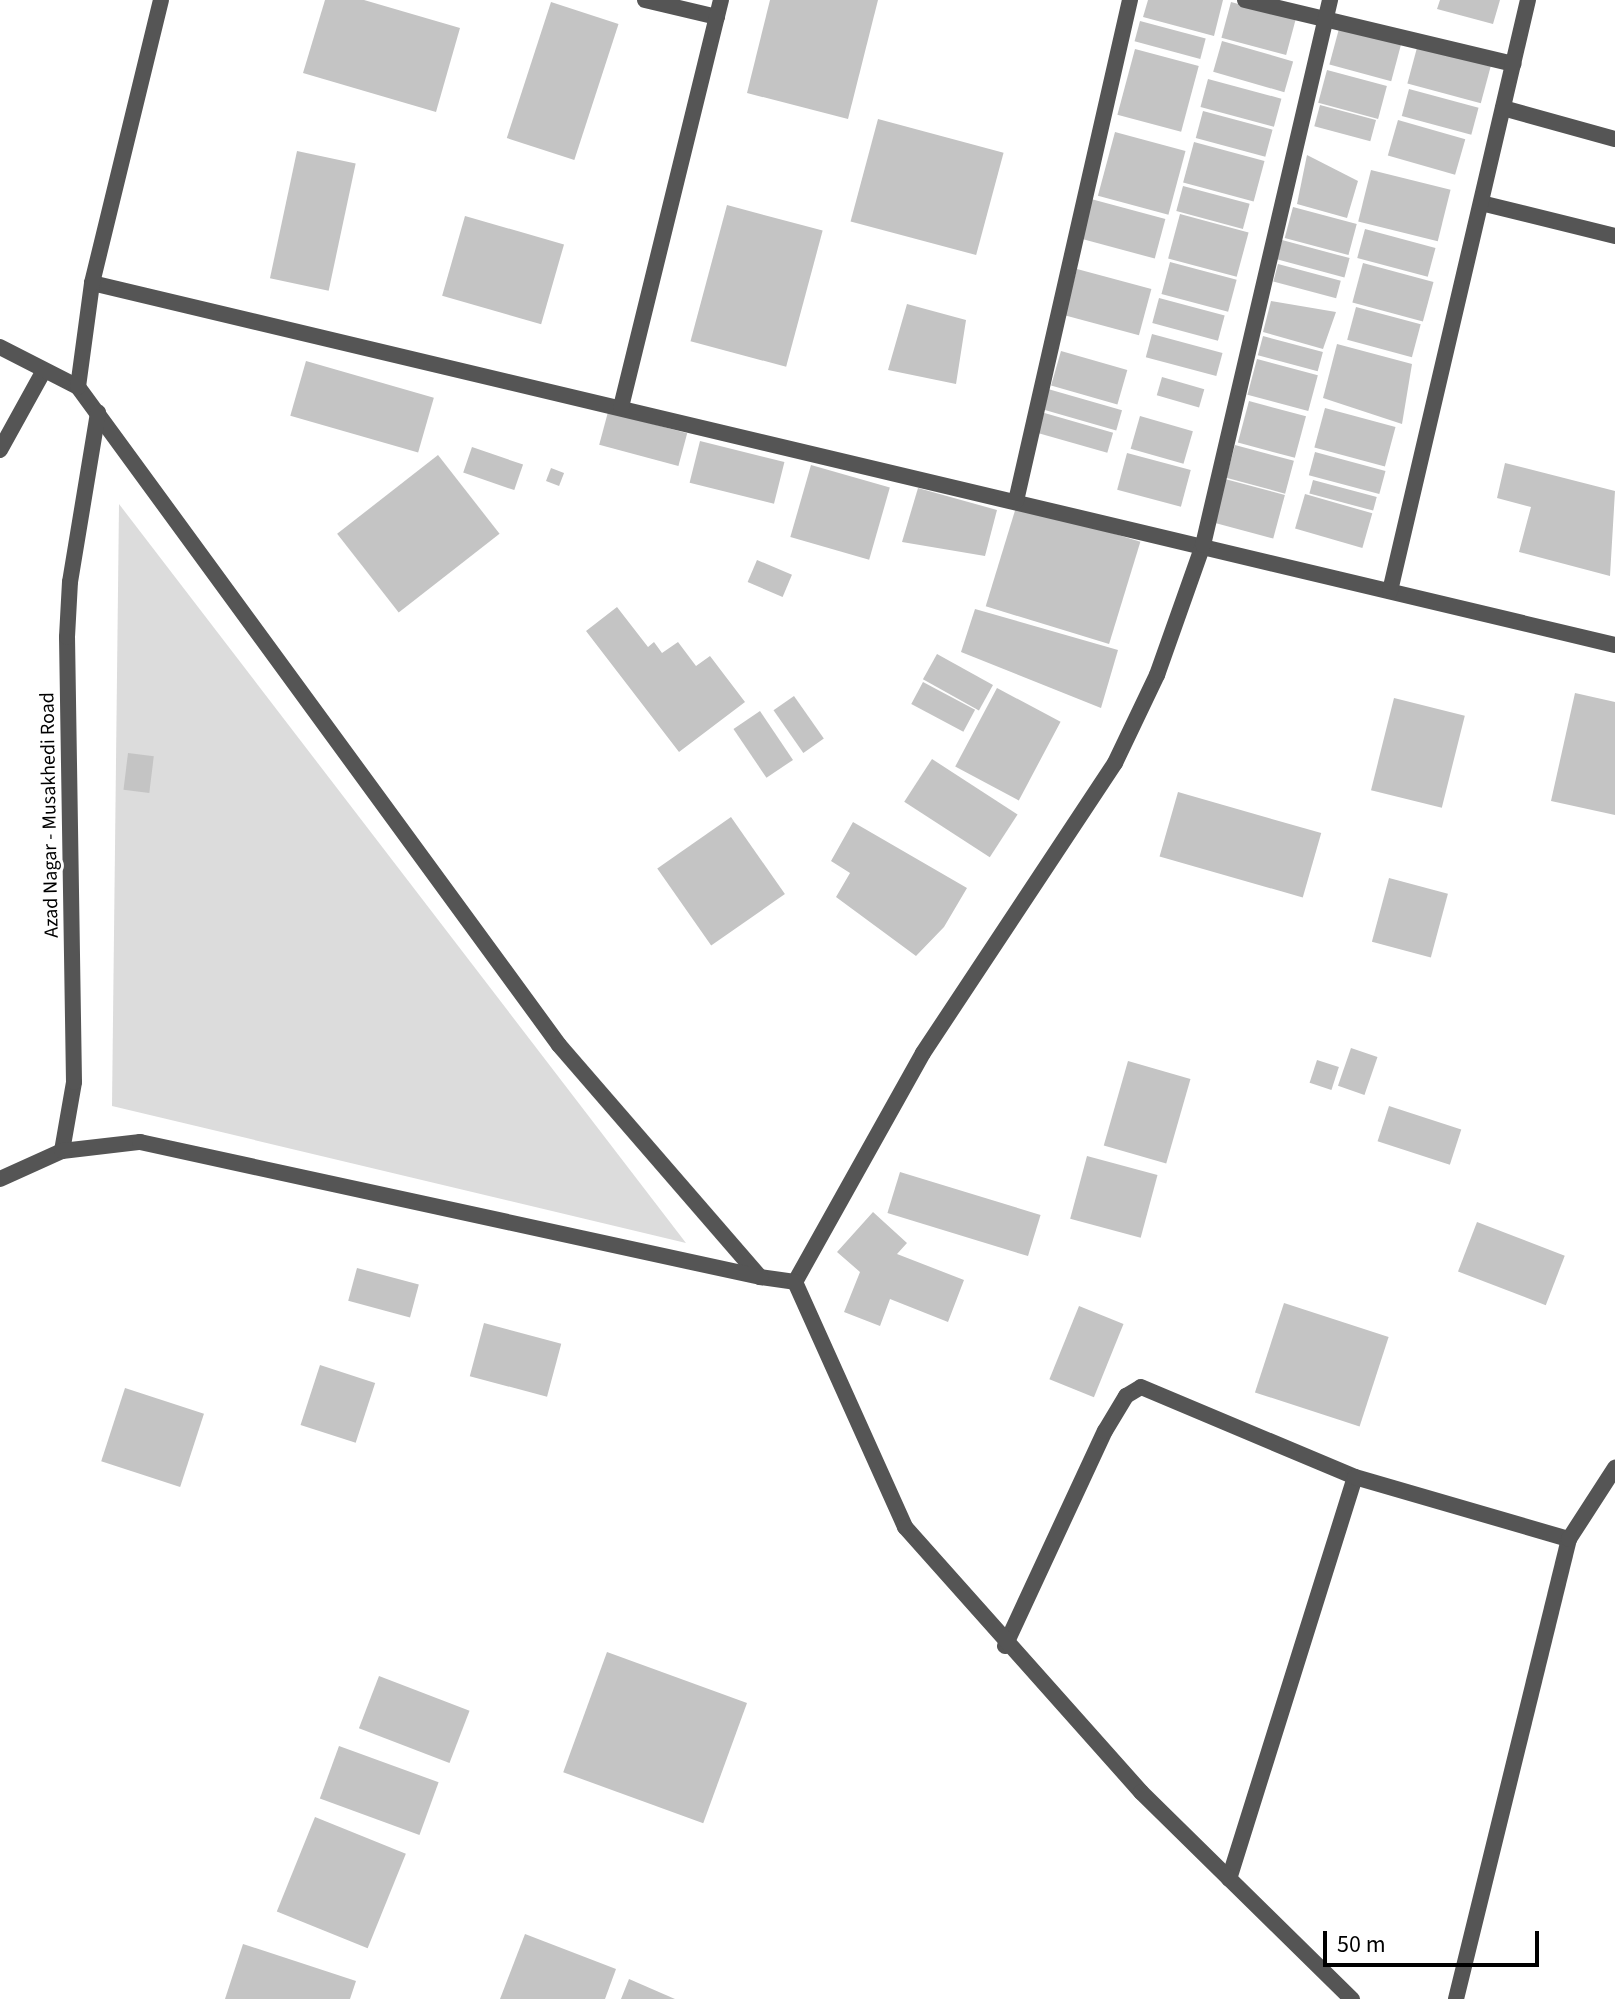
<!DOCTYPE html>
<style>
body{margin:0}
#map{position:relative;width:1615px;height:1999px;overflow:hidden;background:#fff;font-family:"Source Sans 3",sans-serif}
div>[style]{position:absolute}
[style*='--x']{left:calc(var(--x)*1px);top:calc(var(--y)*1px);width:calc(var(--w)*1px);rotate:calc(var(--a)*1deg)}
.green>*{inset:0;background:#dcdcdc}
.building>*{inset:0;background:#c4c4c4;transform-origin:0 0}
.minor>*{height:16px;margin:-8px;padding:0 8px;transform-origin:8px;border-radius:8px;background:#555}
.tertiary>*{height:16px;margin:-8px;padding:0 8px;transform-origin:8px;border-radius:8px;background:#555}
span{translate:-50% -50%;white-space:nowrap;text-align:center;line-height:1.15;-webkit-text-stroke:6px #fff;paint-order:stroke}
.street-label{font-size:20px;color:#000}
.scale{position:absolute;left:1323px;top:1931px;width:216px;height:36px;box-sizing:border-box;border:4px solid #000;border-top:0;padding-left:10px;font-size:24px;line-height:28px;white-space:nowrap;color:#000;-webkit-text-stroke:6px #fff;paint-order:stroke}
</style>
<div id="map">
<div class="green">
<i style="clip-path:polygon(119px 504px,686px 1243px,112px 1106px)"></i>
</div>
<div class="building">
<i style="clip-path:polygon(325px 0,364px 0,460px 28px,436px 112px,303px 73px)"></i>
<i style="clip-path:polygon(770px 0,878px 0,848px 119px,747px 93px)"></i>
<i style="clip-path:polygon(1148px 0,1223px 0,1214px 36px,1143px 17px)"></i>
<i style="clip-path:polygon(1440px 0,1500px 0,1493px 24px,1437px 9px)"></i>
<i style="left:551px;top:2px;width:71px;height:143px;rotate:18deg"></i>
<i style="left:1231px;top:2px;width:67px;height:37px;rotate:15deg"></i>
<i style="left:1140px;top:21px;width:68px;height:21px;rotate:15deg"></i>
<i style="left:1340px;top:25px;width:64px;height:41px;rotate:15deg"></i>
<i style="left:1222px;top:41px;width:74px;height:32px;rotate:16deg"></i>
<i style="left:1418px;top:44px;width:76px;height:41px;rotate:15deg"></i>
<i style="left:1135px;top:49px;width:66px;height:68px;rotate:15deg"></i>
<i style="left:1327px;top:70px;width:62px;height:34px;rotate:15deg"></i>
<i style="left:1208px;top:79px;width:76px;height:29px;rotate:15deg"></i>
<i style="left:1409px;top:89px;width:72px;height:28px;rotate:15deg"></i>
<i style="left:1320px;top:105px;width:58px;height:22px;rotate:15deg"></i>
<i style="left:1203px;top:111px;width:72px;height:28px;rotate:15deg"></i>
<i style="left:878px;top:119px;width:130px;height:106px;rotate:15deg"></i>
<i style="left:1398px;top:120px;width:70px;height:37px;rotate:16deg"></i>
<i style="left:1115px;top:132px;width:73px;height:66px;rotate:15deg"></i>
<i style="left:1194px;top:142px;width:73px;height:42px;rotate:15deg"></i>
<i style="left:297px;top:151px;width:60px;height:130px;rotate:12deg"></i>
<i style="clip-path:polygon(1307px 155px,1358px 181px,1347px 218px,1297px 204px)"></i>
<i style="left:1371px;top:170px;width:82px;height:53px;rotate:14deg"></i>
<i style="left:1183px;top:186px;width:69px;height:26px;rotate:15deg"></i>
<i style="left:1091px;top:199px;width:77px;height:41px;rotate:15deg"></i>
<i style="left:727px;top:205px;width:99px;height:141px;rotate:15deg"></i>
<i style="left:1293px;top:207px;width:66px;height:32px;rotate:15deg"></i>
<i style="left:1180px;top:214px;width:71px;height:46px;rotate:15deg"></i>
<i style="left:465px;top:216px;width:103px;height:83px;rotate:16deg"></i>
<i style="left:1365px;top:229px;width:73px;height:30px;rotate:15deg"></i>
<i style="left:1282px;top:240px;width:70px;height:20px;rotate:15deg"></i>
<i style="left:1170px;top:262px;width:69px;height:33px;rotate:15deg"></i>
<i style="left:1363px;top:263px;width:73px;height:41px;rotate:15deg"></i>
<i style="left:1278px;top:264px;width:65px;height:18px;rotate:15deg"></i>
<i style="left:1077px;top:269px;width:77px;height:48px;rotate:15deg"></i>
<i style="left:1159px;top:298px;width:68px;height:26px;rotate:15deg"></i>
<i style="clip-path:polygon(1271px 301px,1336px 312px,1323px 349px,1263px 332px)"></i>
<i style="clip-path:polygon(907px 304px,966px 320px,956px 384px,888px 370px)"></i>
<i style="left:1356px;top:307px;width:67px;height:34px;rotate:15deg"></i>
<i style="left:1152px;top:334px;width:73px;height:24px;rotate:15deg"></i>
<i style="left:1263px;top:336px;width:62px;height:20px;rotate:15deg"></i>
<i style="clip-path:polygon(1337px 344px,1412px 364px,1402px 424px,1323px 398px)"></i>
<i style="left:1061px;top:351px;width:69px;height:36px;rotate:16deg"></i>
<i style="left:1257px;top:359px;width:63px;height:37px;rotate:15deg"></i>
<i style="left:306px;top:361px;width:133px;height:57px;rotate:16deg"></i>
<i style="left:1162px;top:377px;width:44px;height:19px;rotate:16deg"></i>
<i style="left:1048px;top:389px;width:77px;height:21px;rotate:16deg"></i>
<i style="left:1249px;top:401px;width:59px;height:43px;rotate:15deg"></i>
<i style="left:1325px;top:408px;width:73px;height:41px;rotate:15deg"></i>
<i style="left:608px;top:412px;width:82px;height:34px;rotate:15deg"></i>
<i style="left:1041px;top:412px;width:75px;height:21px;rotate:16deg"></i>
<i style="left:1140px;top:416px;width:55px;height:34px;rotate:16deg"></i>
<i style="left:700px;top:441px;width:87px;height:43px;rotate:14deg"></i>
<i style="left:1235px;top:445px;width:61px;height:34px;rotate:15deg"></i>
<i style="left:472px;top:447px;width:54px;height:27px;rotate:19deg"></i>
<i style="left:1315px;top:452px;width:73px;height:24px;rotate:15deg"></i>
<i style="left:1127px;top:453px;width:66px;height:38px;rotate:15deg"></i>
<i style="left:438px;top:455px;width:100px;height:128px;rotate:52deg"></i>
<i style="clip-path:polygon(1505px 463px,1615px 491px,1610px 576px,1519px 552px,1531px 507px,1497px 498px)"></i>
<i style="left:811px;top:465px;width:82px;height:75px;rotate:16deg"></i>
<i style="left:551px;top:468px;width:14px;height:14px;rotate:21deg"></i>
<i style="left:1225px;top:479px;width:62px;height:45px;rotate:15deg"></i>
<i style="left:1313px;top:480px;width:66px;height:14px;rotate:15deg"></i>
<i style="clip-path:polygon(918px 488px,997px 510px,985px 556px,902px 542px)"></i>
<i style="left:1305px;top:494px;width:70px;height:36px;rotate:16deg"></i>
<i style="left:1017px;top:504px;width:129px;height:107px;rotate:17deg"></i>
<i style="left:757px;top:560px;width:38px;height:24px;rotate:23deg"></i>
<i style="clip-path:polygon(617px 607px,648px 647px,654px 642px,662px 653px,678px 642px,696px 666px,710px 656px,745px 702px,679px 752px,586px 631px)"></i>
<i style="clip-path:polygon(975px 609px,1118px 650px,1101px 708px,961px 652px)"></i>
<i style="left:937px;top:654px;width:64px;height:29px;rotate:29deg"></i>
<i style="left:923px;top:682px;width:59px;height:25px;rotate:28deg"></i>
<i style="left:997px;top:688px;width:72px;height:89px;rotate:28deg"></i>
<i style="clip-path:polygon(1575px 693px,1615px 702px,1615px 815px,1551px 801px)"></i>
<i style="left:794px;top:696px;width:52px;height:25px;rotate:55deg"></i>
<i style="left:1394px;top:698px;width:73px;height:95px;rotate:14deg"></i>
<i style="left:760px;top:711px;width:59px;height:32px;rotate:56deg"></i>
<i style="left:128px;top:753px;width:26px;height:37px;rotate:7deg"></i>
<i style="left:932px;top:759px;width:102px;height:51px;rotate:33deg"></i>
<i style="left:1178px;top:792px;width:149px;height:67px;rotate:16deg"></i>
<i style="left:731px;top:817px;width:94px;height:90px;rotate:55deg"></i>
<i style="clip-path:polygon(853px 822px,967px 888px,944px 927px,916px 956px,836px 897px,850px 873px,831px 861px)"></i>
<i style="left:1389px;top:878px;width:61px;height:66px;rotate:15deg"></i>
<i style="left:1351px;top:1048px;width:28px;height:40px;rotate:19deg"></i>
<i style="left:1317px;top:1060px;width:23px;height:24px;rotate:18deg"></i>
<i style="left:1128px;top:1061px;width:65px;height:88px;rotate:16deg"></i>
<i style="left:1389px;top:1106px;width:76px;height:37px;rotate:18deg"></i>
<i style="left:1087px;top:1156px;width:73px;height:65px;rotate:15deg"></i>
<i style="left:900px;top:1172px;width:147px;height:43px;rotate:17deg"></i>
<i style="clip-path:polygon(873px 1212px,907px 1243px,897px 1254px,964px 1280px,948px 1322px,890px 1299px,880px 1326px,844px 1312px,860px 1272px,837px 1252px)"></i>
<i style="left:1477px;top:1222px;width:94px;height:53px;rotate:21deg"></i>
<i style="left:357px;top:1268px;width:64px;height:34px;rotate:15deg"></i>
<i style="left:1284px;top:1303px;width:110px;height:94px;rotate:18deg"></i>
<i style="left:1079px;top:1306px;width:48px;height:79px;rotate:22deg"></i>
<i style="left:484px;top:1323px;width:80px;height:55px;rotate:15deg"></i>
<i style="left:320px;top:1365px;width:58px;height:63px;rotate:18deg"></i>
<i style="left:125px;top:1388px;width:83px;height:77px;rotate:18deg"></i>
<i style="left:607px;top:1652px;width:149px;height:128px;rotate:20deg"></i>
<i style="left:379px;top:1676px;width:97px;height:56px;rotate:21deg"></i>
<i style="left:339px;top:1746px;width:106px;height:56px;rotate:20deg"></i>
<i style="left:315px;top:1817px;width:98px;height:102px;rotate:22deg"></i>
<i style="clip-path:polygon(525px 1934px,616px 1969px,605px 1999px,500px 1999px)"></i>
<i style="clip-path:polygon(243px 1944px,356px 1981px,350px 1999px,225px 1999px)"></i>
<i style="clip-path:polygon(629px 1979px,675px 1999px,621px 1999px)"></i>
</div>
<div class="minor">
<i style="--x:645;--y:0;--w:74;--a:13.3"></i>
<i style="--x:1245;--y:0;--w:276;--a:13.4"></i>
<i style="--x:1503;--y:108;--w:116;--a:15.5"></i>
<i style="--x:1481;--y:203;--w:138;--a:13.8"></i>
<i style="--x:92;--y:283;--w:1565;--a:13.37"></i>
<i style="--x:621;--y:407;--w:419;--a:-76.2"></i>
<i style="--x:0;--y:450;--w:89;--a:-61.1"></i>
<i style="--x:1016;--y:501;--w:514;--a:-77.18"></i>
<i style="--x:1390;--y:591;--w:607;--a:-76.86"></i>
<i style="--x:795;--y:1282;--w:262;--a:-60.8"></i>
<i style="--x:923;--y:1053;--w:348;--a:-56.5"></i>
<i style="--x:1115;--y:763;--w:98;--a:-64.5"></i>
<i style="--x:1157;--y:675;--w:138;--a:-70.5"></i>
<i style="--x:1203;--y:545;--w:560;--a:-76.88"></i>
<i style="--x:1005;--y:1646;--w:237;--a:-65.1"></i>
<i style="--x:1105;--y:1431;--w:41;--a:-59"></i>
<i style="--x:1126;--y:1396;--w:17;--a:-31"></i>
<i style="--x:1141;--y:1387;--w:232;--a:22.8"></i>
<i style="--x:1229;--y:1879;--w:421;--a:-72.6"></i>
<i style="--x:1355;--y:1477;--w:223;--a:16.2"></i>
<i style="--x:1456;--y:1999;--w:474;--a:-76.2"></i>
<i style="--x:1569;--y:1539;--w:85;--a:-57.1"></i>
</div>
<div class="tertiary">
<i style="--x:0;--y:347;--w:88;--a:27.1"></i>
<i style="--x:78;--y:387;--w:815;--a:53.83"></i>
<i style="--x:559;--y:1045;--w:307;--a:49.1"></i>
<i style="--x:760;--y:1277;--w:35;--a:8"></i>
<i style="--x:795;--y:1282;--w:269;--a:65.8"></i>
<i style="--x:905;--y:1527;--w:355;--a:48.3"></i>
<i style="--x:1141;--y:1792;--w:296;--a:44.5"></i>
<i style="--x:78;--y:387;--w:105;--a:-82.3"></i>
<i style="--x:92;--y:283;--w:291;--a:-76.3"></i>
<i style="--x:62;--y:1151;--w:70;--a:-80.1"></i>
<i style="--x:74;--y:1082;--w:445;--a:-90.9"></i>
<i style="--x:67;--y:637;--w:55;--a:-86.9"></i>
<i style="--x:70;--y:582;--w:172;--a:-80.6"></i>
<i style="--x:0;--y:1179;--w:68;--a:-24.3"></i>
<i style="--x:62;--y:1151;--w:79;--a:-6.6"></i>
<i style="--x:140;--y:1142;--w:635;--a:12.28"></i>
</div>
<div class="street-label">
<span style="left:50px;top:815px;rotate:-91deg">Azad Nagar - Musakhedi Road</span>
</div>
<div class="scale">50 m</div>
</div>
